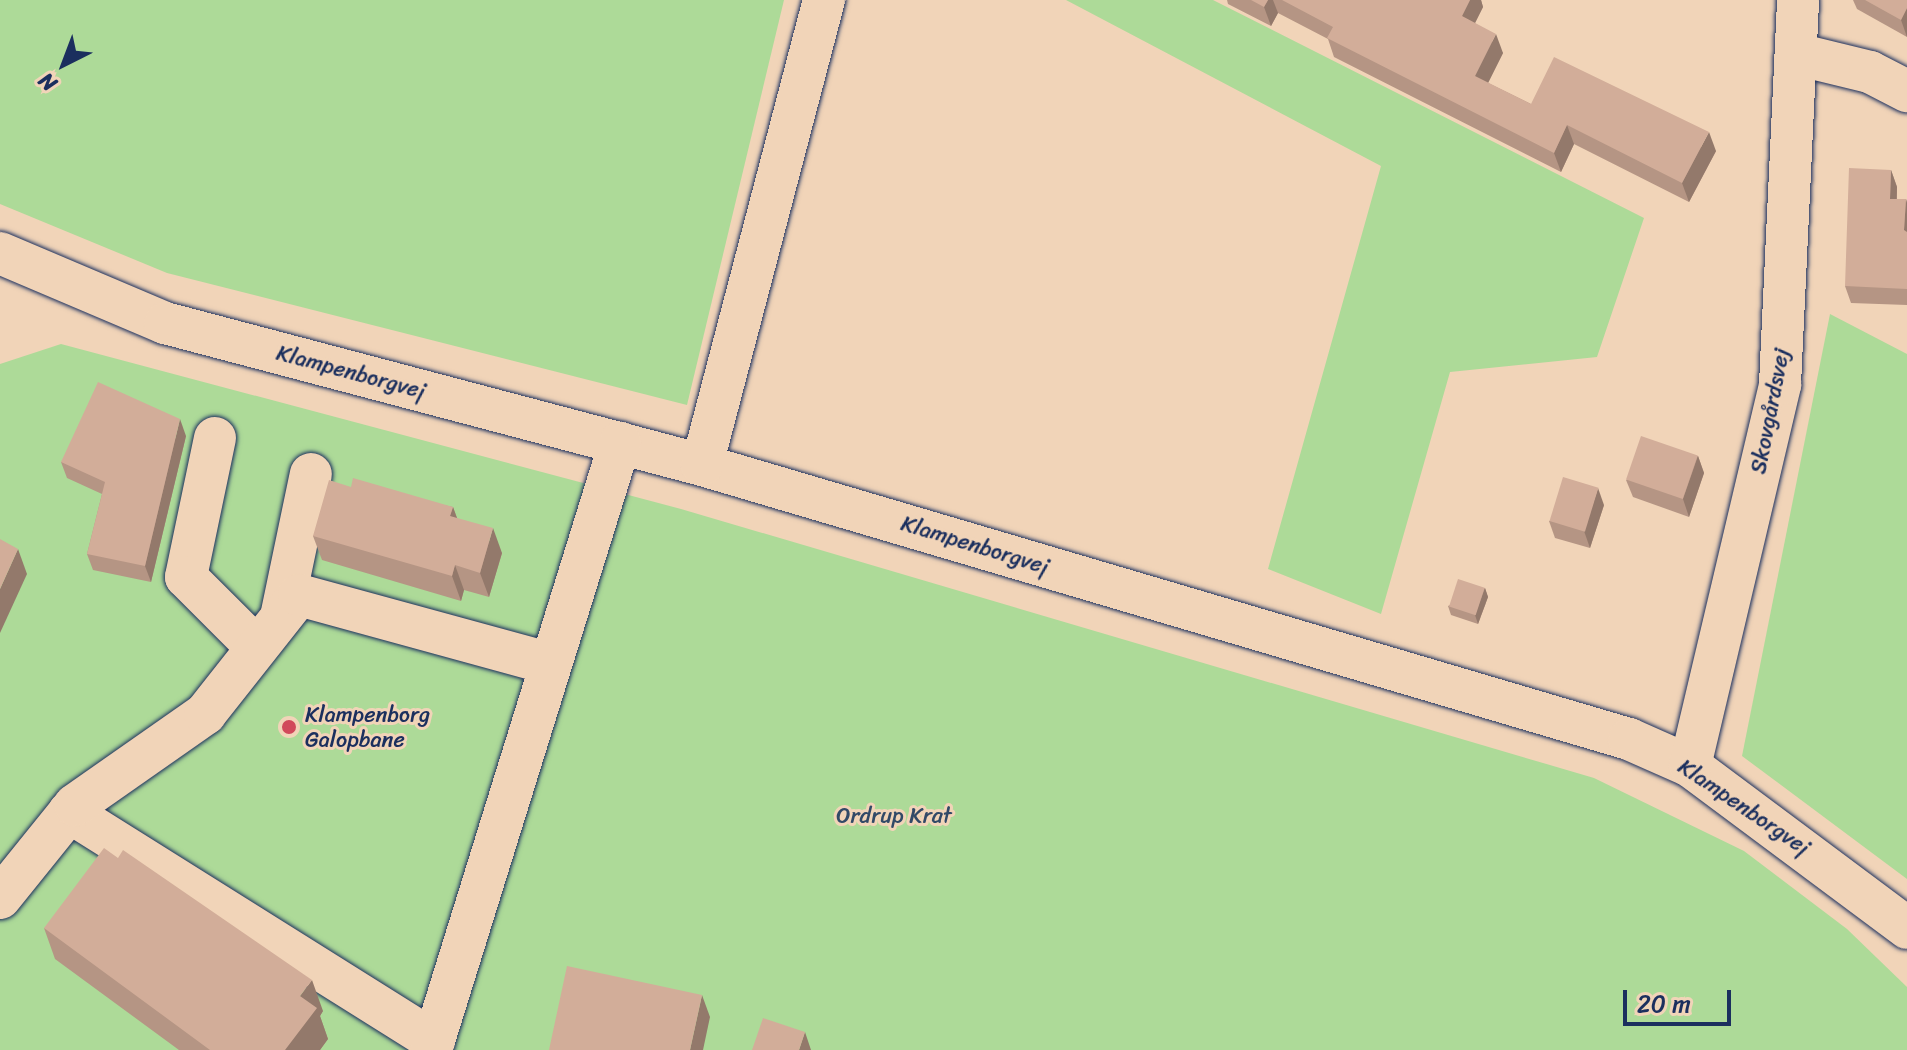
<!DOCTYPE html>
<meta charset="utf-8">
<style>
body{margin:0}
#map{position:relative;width:1907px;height:1050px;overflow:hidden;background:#f1d4b8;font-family:Sriracha,sans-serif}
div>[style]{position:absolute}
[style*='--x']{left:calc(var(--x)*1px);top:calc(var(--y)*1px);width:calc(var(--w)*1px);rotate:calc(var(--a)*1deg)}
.green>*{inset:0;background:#adda98}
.roads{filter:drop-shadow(0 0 2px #1b2f5e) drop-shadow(0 0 2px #1b2f5e)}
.minor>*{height:42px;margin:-21px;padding:0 21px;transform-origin:21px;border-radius:21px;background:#f1d4b8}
.wall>*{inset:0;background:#b59584}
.shaded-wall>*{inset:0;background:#93796b}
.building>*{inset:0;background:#d2ad99;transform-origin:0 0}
.dots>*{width:22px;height:22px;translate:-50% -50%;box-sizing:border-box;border:4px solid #f1d4b8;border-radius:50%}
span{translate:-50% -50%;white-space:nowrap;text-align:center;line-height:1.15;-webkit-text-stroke:6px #f1d4b8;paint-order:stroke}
.street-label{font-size:22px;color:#1b2f5e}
.poi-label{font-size:22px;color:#1b2f5e}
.left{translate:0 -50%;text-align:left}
.park-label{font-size:22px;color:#314967}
.north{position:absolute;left:24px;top:24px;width:80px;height:80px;-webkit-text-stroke:6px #f1d4b8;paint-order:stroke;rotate:222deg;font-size:22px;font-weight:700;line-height:32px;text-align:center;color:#1b2f5e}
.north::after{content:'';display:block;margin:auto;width:28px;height:36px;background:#1b2f5e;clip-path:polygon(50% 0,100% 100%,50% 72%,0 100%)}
.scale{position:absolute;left:1623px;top:990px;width:108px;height:36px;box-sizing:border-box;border:4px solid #1b2f5e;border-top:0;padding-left:10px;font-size:24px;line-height:28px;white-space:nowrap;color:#1b2f5e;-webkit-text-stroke:6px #f1d4b8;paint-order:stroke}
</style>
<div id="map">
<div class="green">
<i style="clip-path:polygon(0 0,784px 0,687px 405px,167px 273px,0 204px)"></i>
<i style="clip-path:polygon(1066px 0,1213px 0,1644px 218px,1597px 357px,1450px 372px,1381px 614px,1268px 569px,1381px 166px)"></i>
<i style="clip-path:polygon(1830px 314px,1907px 354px,1907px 879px,1742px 756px)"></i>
<i style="clip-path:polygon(61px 344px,681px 509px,1594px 778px,1744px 851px,1847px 929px,1907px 987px,1907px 1050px,0 1050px,0 364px)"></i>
</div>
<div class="roads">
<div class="minor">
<i style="--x:1796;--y:54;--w:76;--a:13.7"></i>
<i style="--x:1870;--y:72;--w:42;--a:27.2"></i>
<i style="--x:0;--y:253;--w:179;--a:23"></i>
<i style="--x:165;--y:323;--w:555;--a:14.81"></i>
<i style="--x:702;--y:465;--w:967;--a:16.47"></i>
<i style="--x:1629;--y:739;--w:67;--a:23.9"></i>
<i style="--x:1690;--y:766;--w:271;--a:36.7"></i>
<i style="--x:215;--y:438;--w:142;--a:101.8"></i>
<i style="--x:186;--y:577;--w:100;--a:45"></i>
<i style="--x:702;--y:465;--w:481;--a:-75.3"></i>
<i style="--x:281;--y:617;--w:146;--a:-78.2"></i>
<i style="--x:1690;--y:766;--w:392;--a:-76.7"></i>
<i style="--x:1780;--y:384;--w:384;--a:-87.3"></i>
<i style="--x:69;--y:812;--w:431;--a:32.1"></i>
<i style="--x:0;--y:898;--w:119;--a:-51.1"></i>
<i style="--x:75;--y:805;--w:159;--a:-35"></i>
<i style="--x:205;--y:714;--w:152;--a:-51.7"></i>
<i style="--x:299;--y:595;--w:261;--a:15.3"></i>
<i style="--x:431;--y:1050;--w:636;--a:-72.71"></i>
</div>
</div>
<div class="wall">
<i style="clip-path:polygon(1227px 0,1481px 0,1483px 7px,1475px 23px,1503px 53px,1488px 83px,1531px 104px,1716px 151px,1689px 202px,1574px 144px,1561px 172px,1334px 57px,1328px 39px,1278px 13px,1271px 26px,1228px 4px)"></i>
<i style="clip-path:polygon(1853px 0,1907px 0,1907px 37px,1857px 9px)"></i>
<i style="clip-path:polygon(1891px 170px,1897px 187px,1897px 199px,1906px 199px,1907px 203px,1907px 305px,1851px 303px,1845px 286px)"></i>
<i style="clip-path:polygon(186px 436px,151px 582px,93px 570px,87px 554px,102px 494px,67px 478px,61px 462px)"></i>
<i style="clip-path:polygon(1698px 456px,1704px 473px,1689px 517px,1633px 497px,1626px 480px)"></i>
<i style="clip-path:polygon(351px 487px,453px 507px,457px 518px,502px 553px,489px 597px,464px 590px,461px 601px,322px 560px,313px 536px)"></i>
<i style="clip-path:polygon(1604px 505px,1590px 548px,1555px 538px,1549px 521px)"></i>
<i style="clip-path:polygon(1485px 588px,1488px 597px,1478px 624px,1451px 615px,1448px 606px)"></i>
<i style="clip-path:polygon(44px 928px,323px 1011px,320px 1016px,328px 1039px,320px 1050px,179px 1050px,55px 959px)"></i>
</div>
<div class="shaded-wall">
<i style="clip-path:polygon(1268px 0,1273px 0,1278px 13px,1271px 26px,1264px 7px)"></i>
<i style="clip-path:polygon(1470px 0,1481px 0,1483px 7px,1469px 35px,1462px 16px)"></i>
<i style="clip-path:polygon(1907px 8px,1907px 37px,1901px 20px)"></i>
<i style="clip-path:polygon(1496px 34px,1503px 53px,1482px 95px,1475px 76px)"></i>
<i style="clip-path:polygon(1567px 125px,1574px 144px,1561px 172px,1554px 153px)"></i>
<i style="clip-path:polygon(1709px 132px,1716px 151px,1689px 202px,1682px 183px)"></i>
<i style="clip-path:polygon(1891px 170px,1897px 187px,1896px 215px,1890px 199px)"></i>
<i style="clip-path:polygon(1906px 199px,1907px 203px,1907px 238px,1904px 230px)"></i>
<i style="clip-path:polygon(180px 419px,186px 436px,151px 582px,145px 566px)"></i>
<i style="clip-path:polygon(1698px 456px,1704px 473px,1689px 517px,1683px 499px)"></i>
<i style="clip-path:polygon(1598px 488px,1604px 505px,1590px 548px,1584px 531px)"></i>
<i style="clip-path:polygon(453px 507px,462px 532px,450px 516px)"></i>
<i style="clip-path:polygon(493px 528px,502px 553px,489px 597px,480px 573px)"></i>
<i style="clip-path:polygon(18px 549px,27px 574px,0 633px,0 589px)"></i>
<i style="clip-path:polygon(455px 565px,464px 590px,461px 601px,452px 576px)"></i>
<i style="clip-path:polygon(1485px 588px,1488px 597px,1478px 624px,1475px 615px)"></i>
<i style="clip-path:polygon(312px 980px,323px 1011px,320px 1016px,328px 1039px,320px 1050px,285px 1050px,300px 996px)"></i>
<i style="clip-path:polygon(702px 995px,710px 1017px,703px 1050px,690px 1050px)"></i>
<i style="clip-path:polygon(805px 1032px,811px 1050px,799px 1050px)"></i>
</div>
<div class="building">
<i style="clip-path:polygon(1251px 0,1268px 0,1264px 7px)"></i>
<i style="clip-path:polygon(1282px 0,1470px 0,1462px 16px,1496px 34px,1475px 76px,1531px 104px,1554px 57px,1709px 132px,1682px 183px,1567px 125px,1554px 153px,1327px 38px,1333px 27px)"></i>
<i style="clip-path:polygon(1865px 0,1907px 0,1907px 8px,1901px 20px)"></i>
<i style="clip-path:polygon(1849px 168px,1891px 170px,1890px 199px,1906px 199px,1904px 230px,1907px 232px,1907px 289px,1845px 286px)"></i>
<i style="clip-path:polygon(98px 382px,180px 419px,145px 566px,87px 554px,105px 482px,61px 462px)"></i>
<i style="left:1641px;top:436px;width:60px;height:46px;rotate:19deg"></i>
<i style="left:1563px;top:477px;width:37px;height:46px;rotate:17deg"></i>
<i style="clip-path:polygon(353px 478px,453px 507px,450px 516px,493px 528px,480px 573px,455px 565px,452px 576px,313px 536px,329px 480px,351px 487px)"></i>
<i style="clip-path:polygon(0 539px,18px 549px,0 589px)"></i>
<i style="left:1458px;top:579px;width:28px;height:29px;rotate:18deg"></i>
<i style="clip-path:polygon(104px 848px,118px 858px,123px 850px,312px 980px,300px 996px,317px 1008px,285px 1050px,210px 1050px,44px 928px)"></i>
<i style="clip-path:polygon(567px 966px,702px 995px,690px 1050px,549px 1050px)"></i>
<i style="clip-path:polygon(763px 1018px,805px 1032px,799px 1050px,752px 1050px)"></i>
</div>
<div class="dots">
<i style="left:289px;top:727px;background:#d1495b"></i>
</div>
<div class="street-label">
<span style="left:351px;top:372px;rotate:15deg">Klampenborgvej</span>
<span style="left:1770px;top:411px;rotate:-79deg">Skovgårdsvej</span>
<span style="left:975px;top:545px;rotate:17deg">Klampenborgvej</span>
<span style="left:1744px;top:807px;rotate:34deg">Klampenborgvej</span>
</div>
<div class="poi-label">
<span class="left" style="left:305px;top:727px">Klampenborg<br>Galopbane</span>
</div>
<div class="park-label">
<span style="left:894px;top:816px">Ordrup Krat</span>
</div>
<div class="north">N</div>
<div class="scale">20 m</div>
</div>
